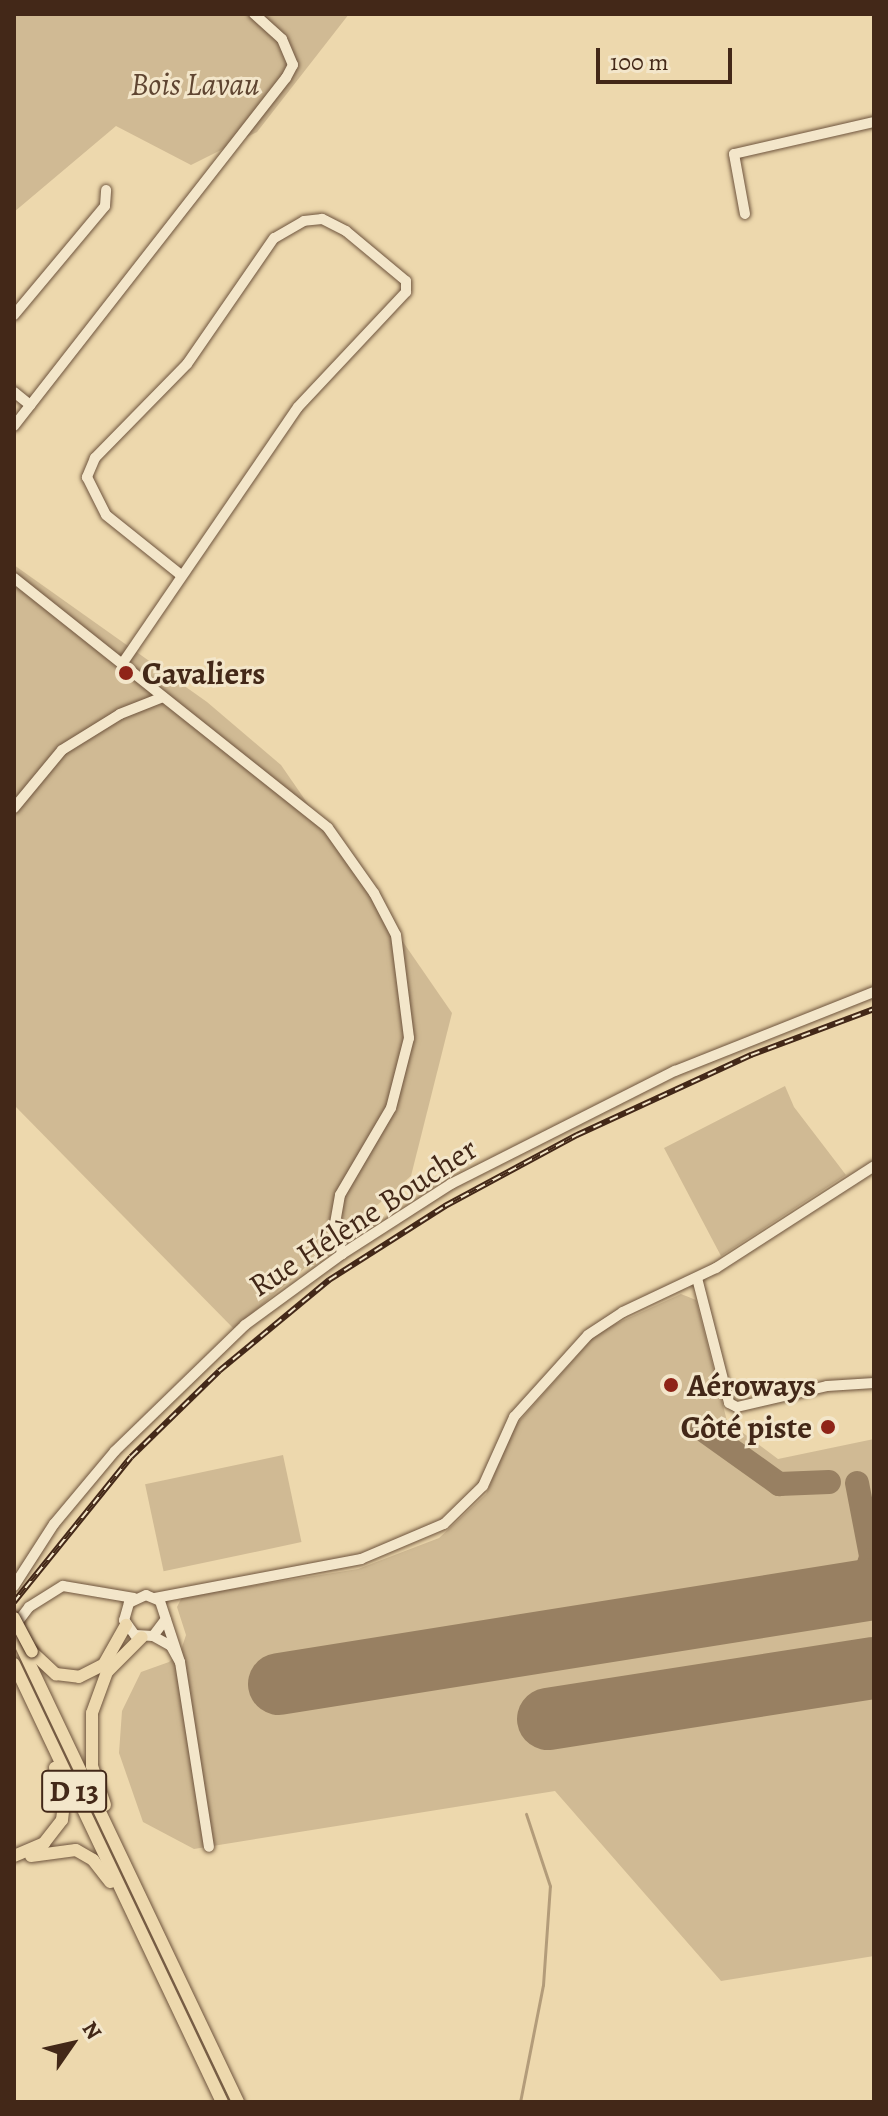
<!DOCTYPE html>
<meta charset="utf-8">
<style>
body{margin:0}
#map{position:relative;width:888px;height:2116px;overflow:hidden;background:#edd8ad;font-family:Alegreya,serif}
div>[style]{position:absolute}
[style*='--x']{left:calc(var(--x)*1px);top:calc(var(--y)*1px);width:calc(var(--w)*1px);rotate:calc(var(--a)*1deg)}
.green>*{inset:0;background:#d0ba94;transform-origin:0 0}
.stream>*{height:3px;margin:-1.5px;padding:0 1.5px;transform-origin:1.5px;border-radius:1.5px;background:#b39c7a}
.taxiway>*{height:24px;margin:-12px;padding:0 12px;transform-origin:12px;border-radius:12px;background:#988062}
.runway>*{height:62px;margin:-31px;padding:0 31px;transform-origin:31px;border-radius:31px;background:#988062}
.roads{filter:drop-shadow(0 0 2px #6e543d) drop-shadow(0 0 2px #6e543d)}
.minor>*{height:10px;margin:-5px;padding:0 5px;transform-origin:5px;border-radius:5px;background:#f3e6ca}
.major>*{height:12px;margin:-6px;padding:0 6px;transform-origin:6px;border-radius:6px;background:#edd8ad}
.rail>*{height:6px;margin-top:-3px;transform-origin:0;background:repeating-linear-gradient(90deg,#f3e6ca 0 9px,#432818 0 18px);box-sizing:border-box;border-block:2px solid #432818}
.bridges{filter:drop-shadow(0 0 2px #432818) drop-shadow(0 0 2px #432818)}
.major-bridge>*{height:12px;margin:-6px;padding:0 6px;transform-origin:6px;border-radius:6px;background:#edd8ad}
.dots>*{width:22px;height:22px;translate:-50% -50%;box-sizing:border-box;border:4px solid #f3e6ca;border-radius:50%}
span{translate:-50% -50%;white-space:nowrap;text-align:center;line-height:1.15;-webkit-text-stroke:6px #f3e6ca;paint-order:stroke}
.shield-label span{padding:2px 6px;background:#f3e6ca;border:2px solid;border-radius:6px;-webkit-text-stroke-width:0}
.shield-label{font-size:30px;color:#432818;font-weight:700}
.park-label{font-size:32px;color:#5f4531;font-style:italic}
.poi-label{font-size:32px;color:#432818;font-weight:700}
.left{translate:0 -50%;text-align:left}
.right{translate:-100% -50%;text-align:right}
.street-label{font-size:32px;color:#432818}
.frame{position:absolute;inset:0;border:16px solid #432818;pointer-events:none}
.north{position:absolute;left:32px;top:2004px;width:80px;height:80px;-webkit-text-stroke:6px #f3e6ca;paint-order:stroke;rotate:56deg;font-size:22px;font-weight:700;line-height:32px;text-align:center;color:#432818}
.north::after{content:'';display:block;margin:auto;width:28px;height:36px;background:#432818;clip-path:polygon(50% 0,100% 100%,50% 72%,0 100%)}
.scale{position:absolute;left:596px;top:48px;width:136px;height:36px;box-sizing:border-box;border:4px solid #432818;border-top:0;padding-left:10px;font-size:24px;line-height:28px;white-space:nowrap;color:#432818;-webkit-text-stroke:6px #f3e6ca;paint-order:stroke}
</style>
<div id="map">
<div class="green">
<i style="clip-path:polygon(14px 14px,349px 14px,257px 132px,191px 165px,116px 126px,14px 212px)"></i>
<i style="clip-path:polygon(14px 565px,207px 702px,281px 765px,452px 1013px,411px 1176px,234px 1329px,14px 1105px)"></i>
<i style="clip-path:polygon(785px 1086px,794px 1107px,846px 1175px,721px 1256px,664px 1148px)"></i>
<i style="clip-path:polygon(681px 1294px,696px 1300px,727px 1421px,778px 1459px,874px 1439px,874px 1956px,721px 1981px,555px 1791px,194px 1849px,143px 1822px,119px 1753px,122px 1711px,141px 1672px,169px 1662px,181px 1650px,186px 1635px,177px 1607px,182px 1597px,358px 1569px,439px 1538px,486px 1494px,515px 1426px,598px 1332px)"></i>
<i style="left:283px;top:1455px;width:89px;height:141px;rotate:78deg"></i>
</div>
<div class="stream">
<i style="--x:520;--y:2102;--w:119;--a:-78.9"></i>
<i style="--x:543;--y:1985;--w:99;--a:-86"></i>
<i style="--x:550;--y:1886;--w:76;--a:-108.4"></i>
</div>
<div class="taxiway">
<i style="--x:702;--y:1429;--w:95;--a:35.5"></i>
<i style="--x:779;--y:1484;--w:50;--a:-2.3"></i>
<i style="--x:857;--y:1483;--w:90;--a:79.1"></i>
<i style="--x:843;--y:1594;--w:23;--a:-31"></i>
<i style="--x:863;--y:1582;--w:23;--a:-72"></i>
</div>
<div class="runway">
<i style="--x:279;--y:1684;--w:603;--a:-9.07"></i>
<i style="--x:548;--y:1719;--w:330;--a:-8.9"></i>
</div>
<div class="roads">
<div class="minor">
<i style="--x:745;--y:214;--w:61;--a:-100.4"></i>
<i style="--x:734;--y:154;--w:144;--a:-12.9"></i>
<i style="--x:14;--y:315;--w:142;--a:-50.1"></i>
<i style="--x:105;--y:206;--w:16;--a:-86"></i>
<i style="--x:14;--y:392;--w:21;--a:39"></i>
<i style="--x:14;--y:426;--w:442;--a:-52"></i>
<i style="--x:286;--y:78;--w:15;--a:-62"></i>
<i style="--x:293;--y:65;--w:28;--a:-113"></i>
<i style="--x:282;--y:39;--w:38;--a:-138"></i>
<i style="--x:14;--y:578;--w:401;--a:38.5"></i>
<i style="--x:328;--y:828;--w:80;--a:54.7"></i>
<i style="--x:374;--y:893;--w:47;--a:62.4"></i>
<i style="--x:396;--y:935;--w:104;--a:82.8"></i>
<i style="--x:409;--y:1038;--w:72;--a:104.4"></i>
<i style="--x:391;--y:1108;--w:101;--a:120.4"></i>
<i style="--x:340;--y:1195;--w:28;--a:100"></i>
<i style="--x:335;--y:1223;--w:32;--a:77"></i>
<i style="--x:122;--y:664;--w:311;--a:-55.6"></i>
<i style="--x:298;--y:407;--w:158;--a:-46.8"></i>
<i style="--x:406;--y:292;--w:11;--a:-90"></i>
<i style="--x:406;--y:281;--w:78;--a:-140.2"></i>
<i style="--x:346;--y:231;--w:27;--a:-153"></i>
<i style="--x:322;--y:219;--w:18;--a:174"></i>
<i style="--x:304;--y:221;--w:34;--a:150"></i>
<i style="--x:274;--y:238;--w:153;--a:124.6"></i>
<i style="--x:187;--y:364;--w:132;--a:134.4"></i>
<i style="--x:95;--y:458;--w:21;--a:113"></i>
<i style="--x:87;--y:477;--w:42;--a:63.4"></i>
<i style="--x:106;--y:515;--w:96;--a:38.7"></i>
<i style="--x:14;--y:808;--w:75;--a:-50.4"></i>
<i style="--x:62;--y:750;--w:68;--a:-31.8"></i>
<i style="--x:120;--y:714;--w:46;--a:-21.6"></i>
<i style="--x:697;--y:1278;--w:129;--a:75.6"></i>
<i style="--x:729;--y:1403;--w:9;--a:27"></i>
<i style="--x:737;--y:1407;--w:92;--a:-13.1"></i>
<i style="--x:827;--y:1386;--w:47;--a:-3.7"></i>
<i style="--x:14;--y:1586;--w:74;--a:-57.2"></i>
<i style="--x:54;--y:1524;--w:95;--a:-50.1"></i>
<i style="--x:115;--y:1451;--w:181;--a:-44.1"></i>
<i style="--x:245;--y:1325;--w:120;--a:-36.2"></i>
<i style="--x:342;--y:1254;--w:130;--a:-32.7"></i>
<i style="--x:451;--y:1184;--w:251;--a:-26.8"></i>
<i style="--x:675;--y:1071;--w:214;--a:-21.7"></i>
<i style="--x:155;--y:1598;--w:210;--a:-10.7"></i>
<i style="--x:361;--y:1559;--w:90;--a:-22.9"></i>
<i style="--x:444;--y:1524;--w:54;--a:-44.3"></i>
<i style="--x:483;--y:1486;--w:76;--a:-65.8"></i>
<i style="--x:514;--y:1417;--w:110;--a:-47.9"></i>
<i style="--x:588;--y:1335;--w:42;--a:-33.3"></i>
<i style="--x:623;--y:1312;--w:103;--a:-25.3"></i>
<i style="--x:716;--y:1268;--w:188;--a:-32.8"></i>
<i style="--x:14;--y:1627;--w:25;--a:-53"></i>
<i style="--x:29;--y:1607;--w:40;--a:-32"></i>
<i style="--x:63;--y:1586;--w:72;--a:9.6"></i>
<i style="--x:153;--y:1636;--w:21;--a:29"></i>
<i style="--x:171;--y:1646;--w:18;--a:61"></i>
<i style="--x:180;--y:1662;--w:64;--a:-108.2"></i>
<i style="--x:160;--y:1601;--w:15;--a:-157"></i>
<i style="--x:146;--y:1595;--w:19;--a:155"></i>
<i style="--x:129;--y:1603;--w:18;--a:106"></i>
<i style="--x:124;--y:1620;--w:19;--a:54"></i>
<i style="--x:135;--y:1635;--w:18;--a:3"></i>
<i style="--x:153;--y:1636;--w:21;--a:-53"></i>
<i style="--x:180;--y:1662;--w:187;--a:81.1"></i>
</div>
<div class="major">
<i style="--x:14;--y:1631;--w:522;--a:64.56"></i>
<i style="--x:32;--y:1652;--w:33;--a:43"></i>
<i style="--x:56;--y:1674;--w:23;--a:7"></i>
<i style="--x:79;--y:1677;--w:28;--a:-27"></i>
<i style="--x:104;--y:1664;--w:45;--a:-60.6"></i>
<i style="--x:14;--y:1664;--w:485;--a:64.6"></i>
<i style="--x:105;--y:1805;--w:41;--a:-108.4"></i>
<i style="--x:92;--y:1766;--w:53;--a:-90"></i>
<i style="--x:92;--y:1713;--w:44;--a:-69.9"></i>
<i style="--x:107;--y:1672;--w:49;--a:-45"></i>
<i style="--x:14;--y:1856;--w:33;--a:-23"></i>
<i style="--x:44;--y:1843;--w:29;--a:-52"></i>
<i style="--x:62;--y:1820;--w:23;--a:-83"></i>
<i style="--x:65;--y:1797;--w:31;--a:-109"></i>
<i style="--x:31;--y:1856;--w:45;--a:-7.6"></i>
<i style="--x:76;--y:1850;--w:20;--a:30"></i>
<i style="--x:93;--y:1860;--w:28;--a:52"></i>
</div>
</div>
<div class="rail">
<i style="--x:14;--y:1602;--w:186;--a:-51.1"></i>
<i style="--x:131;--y:1457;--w:123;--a:-44.3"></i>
<i style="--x:219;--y:1371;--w:143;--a:-39.6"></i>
<i style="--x:329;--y:1280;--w:138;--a:-32.5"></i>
<i style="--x:445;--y:1206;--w:150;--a:-28.3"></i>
<i style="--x:577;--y:1135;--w:192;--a:-24.7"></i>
<i style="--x:751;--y:1055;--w:131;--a:-20.5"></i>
</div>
<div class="bridges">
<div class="major-bridge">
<i style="--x:14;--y:1618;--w:38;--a:62"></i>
</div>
</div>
<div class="dots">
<i style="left:126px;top:673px;background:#8f2418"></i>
<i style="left:671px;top:1385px;background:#8f2418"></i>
<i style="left:828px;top:1427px;background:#8f2418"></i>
</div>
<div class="shield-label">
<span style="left:74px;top:1791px">D 13</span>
</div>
<div class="park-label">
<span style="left:195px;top:84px">Bois Lavau</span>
</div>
<div class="poi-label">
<span class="left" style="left:142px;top:673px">Cavaliers</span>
<span class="left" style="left:687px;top:1385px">Aéroways</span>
<span class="right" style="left:812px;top:1427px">Côté piste</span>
</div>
<div class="street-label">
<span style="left:363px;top:1217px;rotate:-33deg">Rue Hélène Boucher</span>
</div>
<div class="frame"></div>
<div class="north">N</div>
<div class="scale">100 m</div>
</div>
